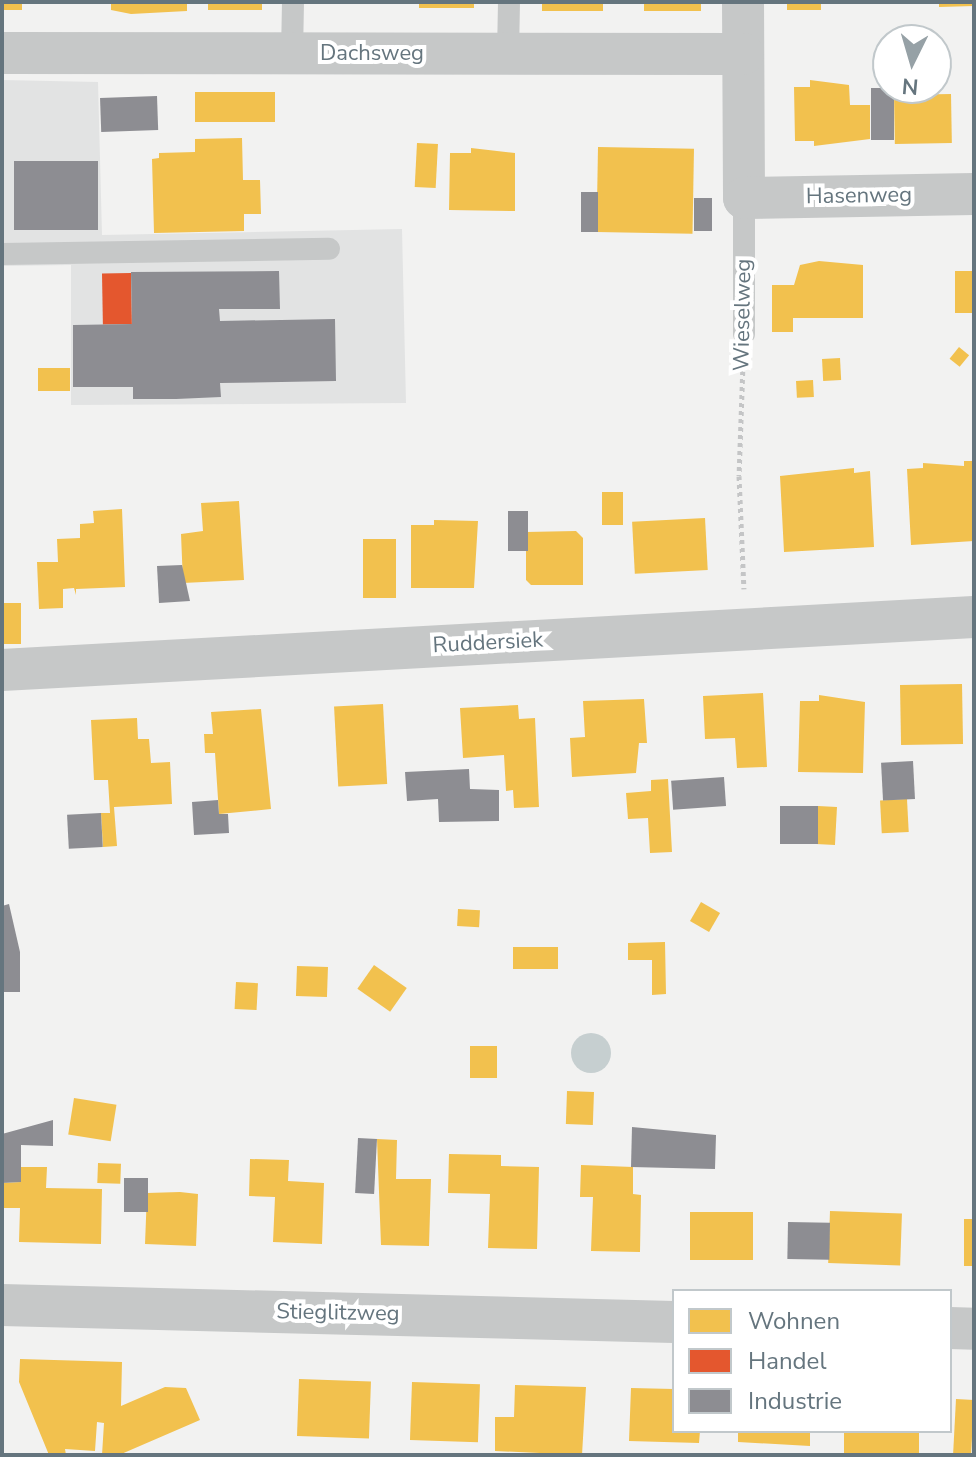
<!DOCTYPE html>
<style>
body{margin:0}
#map{position:relative;width:976px;height:1457px;overflow:hidden;background:#f2f2f1;font-family:"Nunito Sans",sans-serif}
div>[style]{position:absolute}
[style*='--x']{left:calc(var(--x)*1px);top:calc(var(--y)*1px);width:calc(var(--w)*1px);rotate:calc(var(--a)*1deg)}
.built>*{inset:0;background:#e2e3e3}
.water>*{inset:0;background:#c6cfd0}
.round{border-radius:50%}
.homes>*{inset:0;background:#f2c14e;transform-origin:0 0}
.shops>*{inset:0;background:#e4572e;transform-origin:0 0}
.industry>*{inset:0;background:#8d8d92;transform-origin:0 0}
.path>*{height:5px;margin-top:-2.5px;transform-origin:0;background:repeating-linear-gradient(90deg,#c4c5c6 0 4px,transparent 0 8px)}
.service>*{height:22px;margin:-11px;padding:0 11px;transform-origin:11px;border-radius:11px;background:#c6c8c8}
.minor>*{height:42px;margin:-21px;padding:0 21px;transform-origin:21px;border-radius:21px;background:#c6c8c8}
span{translate:-50% -50%;white-space:nowrap;text-align:center;line-height:1.15;-webkit-text-stroke:8px #fff;paint-order:stroke}
.street-label{font-size:22px;color:#65757e}
.frame{position:absolute;inset:0;border:4px solid #65757e;pointer-events:none}
.legend{position:absolute;left:672px;top:1289px;width:280px;height:144px;box-sizing:border-box;background:#fff;border:2px solid #c1c8cb;margin:0;padding:10px 14px;list-style:none;font-size:24px;color:#65757e}
.legend li{display:flex;align-items:center;gap:16px;height:40px}
.legend b{width:40px;border:2px solid #c1c8cb}
.north{position:absolute;left:872px;top:24px;width:80px;height:80px;box-sizing:border-box;background:#fff;border:2px solid #c1c8cb;border-radius:50%;rotate:185deg;font-size:22px;font-weight:700;line-height:32px;text-align:center;color:#65757e}
.north::after{content:'';display:block;margin:auto;width:28px;height:36px;background:#96a1a6;clip-path:polygon(50% 0,100% 100%,50% 72%,0 100%)}
</style>
<div id="map">
<div class="built">
<i style="clip-path:polygon(2px 80px,98px 82px,102px 235px,402px 229px,406px 403px,71px 405px,71px 265px,2px 266px)"></i>
</div>
<div class="water">
<i class="round" style="left:571px;top:1033px;width:40px;height:40px"></i>
</div>
<div class="homes">
<i style="left:2px;top:2px;width:20px;height:8px"></i>
<i style="clip-path:polygon(111px 2px,187px 2px,187px 11px,131px 14px,111px 10px)"></i>
<i style="left:208px;top:2px;width:54px;height:8px"></i>
<i style="left:419px;top:2px;width:55px;height:6px"></i>
<i style="left:542px;top:2px;width:61px;height:9px"></i>
<i style="left:644px;top:2px;width:57px;height:9px"></i>
<i style="left:787px;top:2px;width:34px;height:8px"></i>
<i style="clip-path:polygon(939px 2px,974px 2px,974px 6px,939px 7px)"></i>
<i style="clip-path:polygon(810px 80px,849px 85px,850px 105px,870px 105px,870px 139px,814px 146px,814px 141px,795px 141px,794px 87px,810px 87px)"></i>
<i style="left:195px;top:92px;width:80px;height:30px"></i>
<i style="left:951px;top:94px;width:49px;height:57px;rotate:89deg"></i>
<i style="clip-path:polygon(242px 138px,243px 180px,260px 180px,261px 214px,244px 214px,244px 231px,154px 233px,152px 159px,159px 158px,159px 153px,195px 152px,195px 139px)"></i>
<i style="left:417px;top:143px;width:21px;height:44px;rotate:3deg"></i>
<i style="left:598px;top:147px;width:96px;height:85px;rotate:1deg"></i>
<i style="clip-path:polygon(471px 148px,515px 153px,515px 211px,449px 210px,450px 153px,471px 153px)"></i>
<i style="clip-path:polygon(819px 261px,863px 265px,863px 318px,793px 318px,793px 332px,772px 332px,772px 285px,794px 285px,800px 265px)"></i>
<i style="left:974px;top:271px;width:42px;height:19px;rotate:90deg"></i>
<i style="left:959px;top:347px;width:13px;height:15px;rotate:39deg"></i>
<i style="left:840px;top:358px;width:22px;height:18px;rotate:87deg"></i>
<i style="left:38px;top:368px;width:32px;height:23px"></i>
<i style="left:813px;top:380px;width:17px;height:17px;rotate:87deg"></i>
<i style="clip-path:polygon(964px 461px,974px 461px,974px 541px,911px 545px,907px 469px,923px 468px,923px 463px,964px 466px)"></i>
<i style="clip-path:polygon(854px 468px,854px 473px,870px 471px,874px 547px,784px 552px,780px 476px)"></i>
<i style="left:602px;top:492px;width:21px;height:33px"></i>
<i style="clip-path:polygon(239px 501px,244px 580px,183px 583px,181px 534px,203px 531px,201px 503px)"></i>
<i style="clip-path:polygon(122px 509px,125px 587px,76px 589px,76px 595px,74px 588px,63px 589px,63px 608px,39px 609px,37px 562px,58px 562px,57px 539px,80px 538px,80px 524px,94px 523px,93px 511px)"></i>
<i style="left:705px;top:518px;width:52px;height:73px;rotate:87deg"></i>
<i style="clip-path:polygon(434px 520px,478px 521px,474px 588px,411px 588px,411px 525px,434px 525px)"></i>
<i style="clip-path:polygon(576px 531px,583px 538px,583px 585px,531px 585px,526px 580px,526px 532px)"></i>
<i style="left:363px;top:539px;width:33px;height:59px"></i>
<i style="left:2px;top:603px;width:19px;height:41px"></i>
<i style="left:962px;top:684px;width:60px;height:62px;rotate:89deg"></i>
<i style="clip-path:polygon(763px 693px,767px 767px,737px 768px,735px 738px,705px 739px,703px 696px)"></i>
<i style="clip-path:polygon(819px 695px,865px 702px,863px 773px,798px 772px,800px 701px,819px 701px)"></i>
<i style="clip-path:polygon(644px 699px,647px 743px,639px 743px,636px 773px,572px 777px,570px 738px,585px 737px,583px 701px)"></i>
<i style="left:383px;top:704px;width:80px;height:49px;rotate:87deg"></i>
<i style="clip-path:polygon(518px 705px,519px 719px,535px 718px,539px 807px,514px 808px,513px 790px,506px 791px,504px 755px,463px 758px,460px 708px)"></i>
<i style="clip-path:polygon(261px 709px,271px 809px,219px 814px,215px 753px,205px 753px,204px 734px,213px 734px,211px 712px)"></i>
<i style="clip-path:polygon(137px 718px,138px 739px,149px 739px,151px 763px,170px 762px,172px 804px,114px 807px,117px 846px,103px 847px,101px 813px,110px 813px,108px 780px,94px 780px,91px 720px)"></i>
<i style="clip-path:polygon(668px 779px,672px 852px,650px 853px,648px 818px,628px 819px,626px 793px,651px 791px,651px 780px)"></i>
<i style="left:907px;top:799px;width:33px;height:27px;rotate:87deg"></i>
<i style="left:818px;top:806px;width:19px;height:38px;rotate:3deg"></i>
<i style="left:701px;top:902px;width:22px;height:22px;rotate:30deg"></i>
<i style="left:458px;top:909px;width:22px;height:17px;rotate:3deg"></i>
<i style="clip-path:polygon(665px 942px,666px 994px,652px 995px,652px 960px,628px 960px,628px 943px)"></i>
<i style="left:513px;top:947px;width:45px;height:22px"></i>
<i style="left:374px;top:965px;width:40px;height:29px;rotate:35deg"></i>
<i style="left:297px;top:966px;width:31px;height:30px;rotate:2deg"></i>
<i style="left:236px;top:982px;width:22px;height:27px;rotate:3deg"></i>
<i style="left:470px;top:1046px;width:27px;height:32px"></i>
<i style="left:567px;top:1091px;width:27px;height:33px;rotate:2deg"></i>
<i style="left:74px;top:1098px;width:43px;height:37px;rotate:9deg"></i>
<i style="clip-path:polygon(377px 1139px,397px 1140px,396px 1179px,431px 1179px,429px 1246px,381px 1245px)"></i>
<i style="clip-path:polygon(449px 1154px,501px 1155px,501px 1166px,539px 1167px,537px 1249px,488px 1248px,490px 1194px,448px 1193px)"></i>
<i style="clip-path:polygon(250px 1159px,289px 1160px,288px 1181px,324px 1183px,322px 1244px,273px 1242px,275px 1197px,249px 1196px)"></i>
<i style="left:98px;top:1163px;width:23px;height:20px;rotate:2deg"></i>
<i style="clip-path:polygon(581px 1165px,633px 1167px,633px 1194px,641px 1195px,640px 1252px,591px 1251px,593px 1197px,580px 1197px)"></i>
<i style="clip-path:polygon(21px 1167px,47px 1167px,46px 1188px,102px 1189px,101px 1244px,19px 1242px,20px 1208px,2px 1208px,2px 1183px,21px 1182px)"></i>
<i style="clip-path:polygon(180px 1192px,198px 1194px,196px 1246px,145px 1244px,147px 1193px)"></i>
<i style="left:830px;top:1211px;width:72px;height:52px;rotate:2deg"></i>
<i style="left:690px;top:1212px;width:63px;height:48px"></i>
<i style="left:964px;top:1219px;width:10px;height:47px"></i>
<i style="clip-path:polygon(20px 1359px,122px 1362px,121px 1406px,165px 1387px,186px 1388px,200px 1420px,119px 1455px,102px 1455px,104px 1423px,97px 1422px,95px 1451px,65px 1449px,66px 1455px,49px 1455px,19px 1382px)"></i>
<i style="left:299px;top:1379px;width:72px;height:57px;rotate:2deg"></i>
<i style="left:412px;top:1382px;width:68px;height:58px;rotate:2deg"></i>
<i style="clip-path:polygon(515px 1385px,586px 1387px,582px 1455px,495px 1451px,495px 1417px,514px 1417px)"></i>
<i style="clip-path:polygon(631px 1388px,674px 1389px,674px 1431px,700px 1431px,699px 1443px,629px 1441px)"></i>
<i style="left:956px;top:1399px;width:18px;height:55px;rotate:3deg"></i>
<i style="clip-path:polygon(738px 1431px,810px 1431px,810px 1446px,738px 1442px)"></i>
<i style="left:844px;top:1431px;width:75px;height:24px"></i>
</div>
<div class="shops">
<i style="left:131px;top:273px;width:51px;height:29px;rotate:89deg"></i>
</div>
<div class="industry">
<i style="left:871px;top:88px;width:23px;height:52px"></i>
<i style="left:157px;top:96px;width:34px;height:57px;rotate:88deg"></i>
<i style="left:14px;top:161px;width:84px;height:69px"></i>
<i style="left:581px;top:192px;width:17px;height:40px"></i>
<i style="left:694px;top:198px;width:18px;height:33px"></i>
<i style="clip-path:polygon(279px 271px,280px 309px,219px 309px,220px 321px,335px 319px,336px 381px,220px 383px,221px 397px,176px 399px,133px 399px,133px 387px,73px 387px,73px 325px,132px 324px,131px 272px)"></i>
<i style="left:508px;top:511px;width:20px;height:40px"></i>
<i style="clip-path:polygon(182px 565px,190px 601px,159px 603px,157px 566px)"></i>
<i style="left:913px;top:761px;width:38px;height:32px;rotate:87deg"></i>
<i style="clip-path:polygon(469px 769px,470px 789px,499px 790px,499px 821px,439px 822px,438px 799px,407px 801px,405px 772px)"></i>
<i style="left:724px;top:777px;width:29px;height:53px;rotate:86deg"></i>
<i style="clip-path:polygon(218px 800px,219px 814px,228px 814px,229px 833px,194px 835px,192px 802px)"></i>
<i style="left:780px;top:806px;width:38px;height:38px"></i>
<i style="left:101px;top:813px;width:34px;height:34px;rotate:87deg"></i>
<i style="clip-path:polygon(9px 904px,20px 952px,20px 992px,2px 992px,2px 906px)"></i>
<i style="clip-path:polygon(53px 1120px,53px 1146px,21px 1145px,21px 1182px,2px 1183px,2px 1134px)"></i>
<i style="clip-path:polygon(632px 1127px,716px 1135px,715px 1169px,631px 1167px)"></i>
<i style="left:358px;top:1138px;width:19px;height:55px;rotate:3deg"></i>
<i style="left:124px;top:1178px;width:24px;height:34px"></i>
<i style="left:788px;top:1222px;width:42px;height:37px;rotate:1deg"></i>
</div>
<div class="path">
<i style="--x:743;--y:363;--w:113;--a:92"></i>
<i style="--x:739;--y:476;--w:113;--a:87.5"></i>
</div>
<div class="service">
<i style="--x:292;--y:54;--w:52;--a:-88.9"></i>
<i style="--x:508;--y:54;--w:52;--a:-88.9"></i>
<i style="--x:2;--y:254;--w:327;--a:-0.9"></i>
<i style="--x:744;--y:334;--w:136;--a:-90"></i>
</div>
<div class="minor">
<i style="--x:743;--y:2;--w:196;--a:89.7"></i>
<i style="--x:744;--y:198;--w:230;--a:-1"></i>
<i style="--x:2;--y:53;--w:741;--a:0.08"></i>
<i style="--x:2;--y:670;--w:973;--a:-3.12"></i>
<i style="--x:2;--y:1305;--w:672;--a:1.45"></i>
<i style="--x:950;--y:1328;--w:24;--a:2"></i>
</div>
<div class="street-label">
<span style="left:372px;top:54px">Dachsweg</span>
<span style="left:859px;top:196px;rotate:-1deg">Hasenweg</span>
<span style="left:743px;top:315px;rotate:-89deg">Wieselweg</span>
<span style="left:488px;top:643px;rotate:-3deg">Ruddersiek</span>
<span style="left:338px;top:1313px;rotate:1deg">Stieglitzweg</span>
</div>
<div class="frame"></div>
<ul class="legend">
<li><b style="height:22px;background:#f2c14e"></b>Wohnen</li>
<li><b style="height:22px;background:#e4572e"></b>Handel</li>
<li><b style="height:22px;background:#8d8d92"></b>Industrie</li>
</ul>
<div class="north">N</div>
</div>
